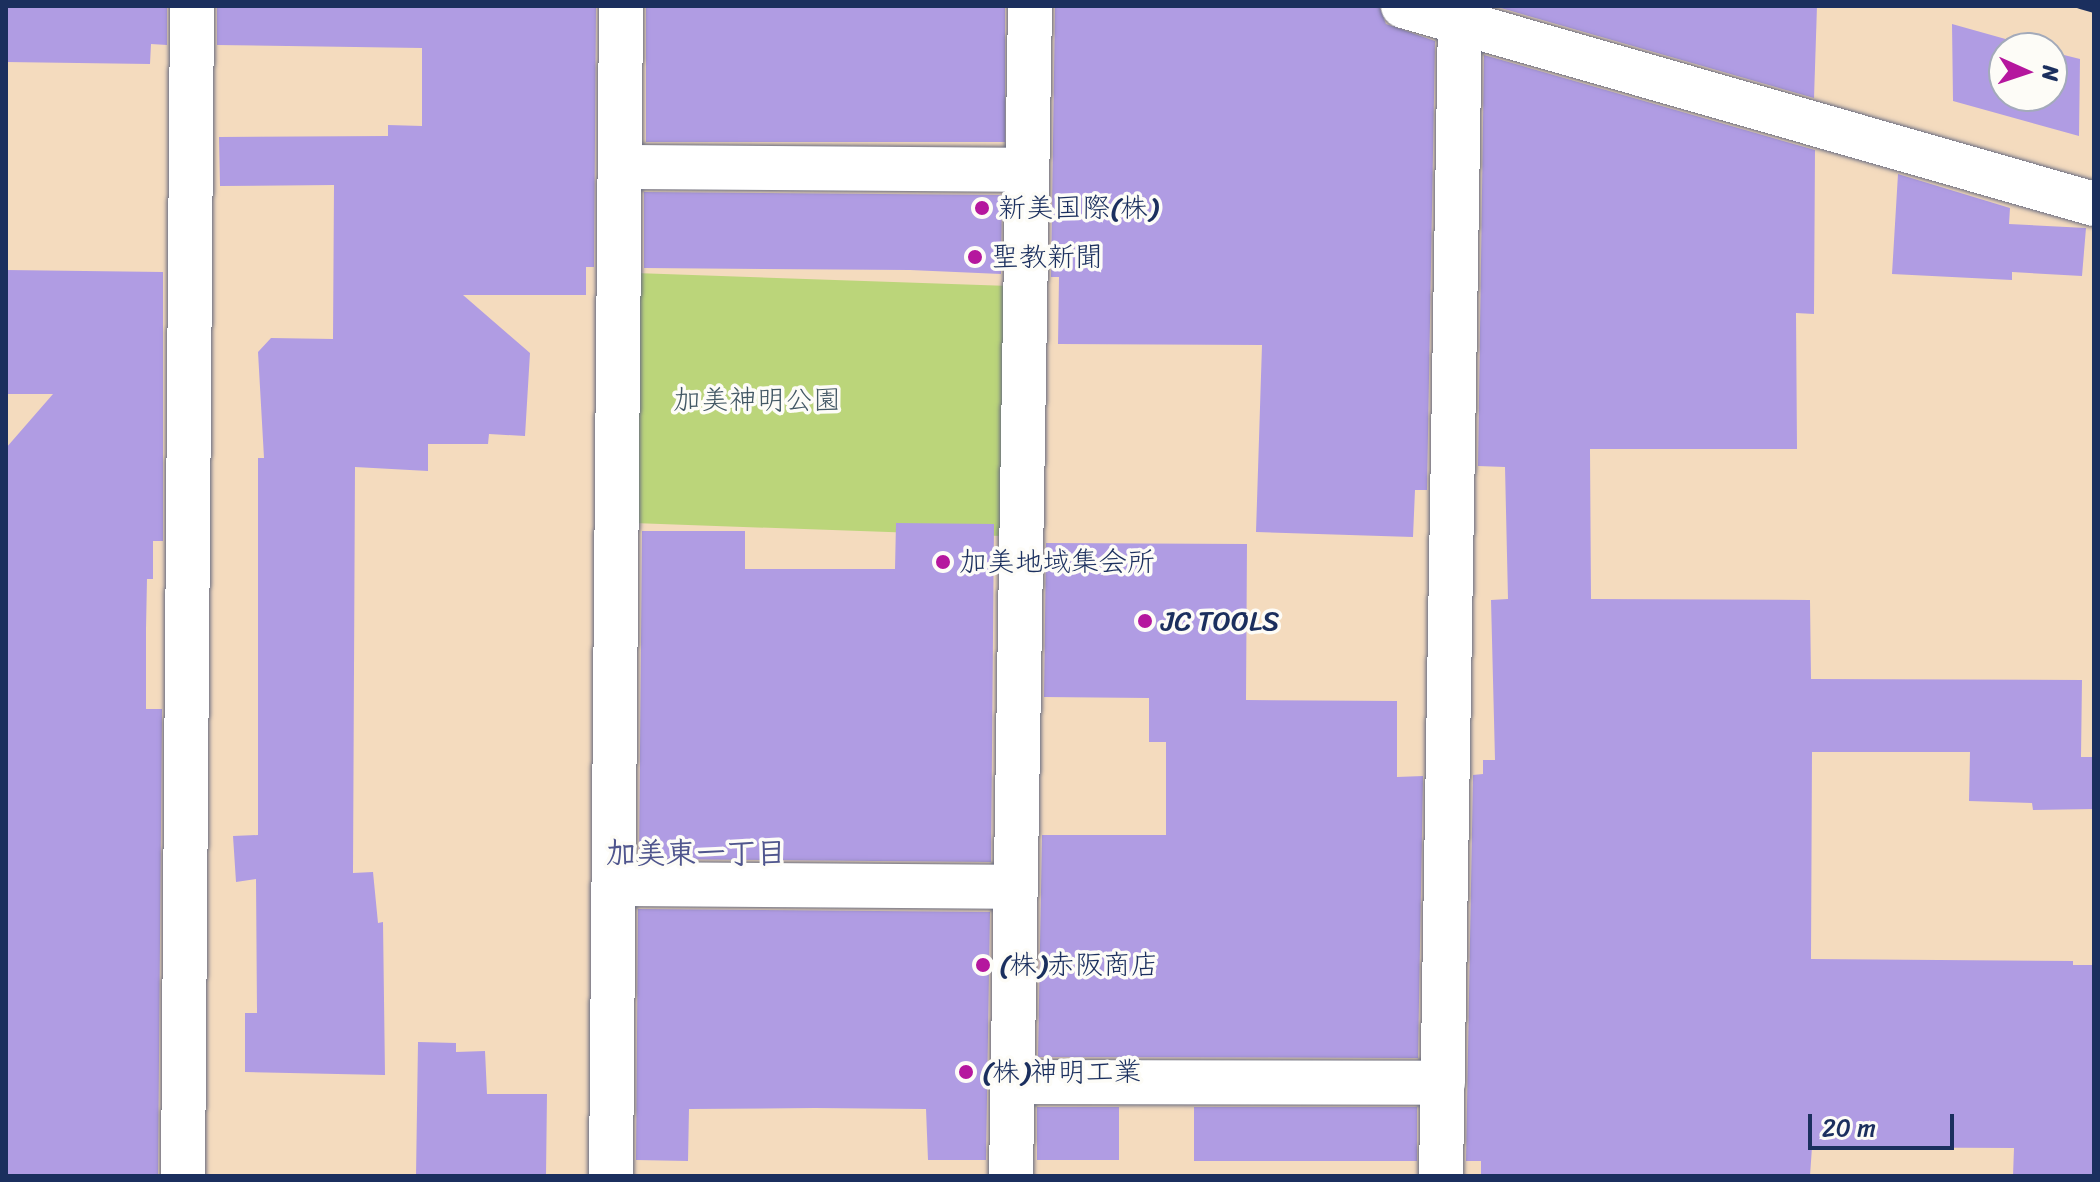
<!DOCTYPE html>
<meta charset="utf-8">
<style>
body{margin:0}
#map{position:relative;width:2100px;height:1182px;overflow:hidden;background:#f4dbbe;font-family:Sriracha,"Klee One",sans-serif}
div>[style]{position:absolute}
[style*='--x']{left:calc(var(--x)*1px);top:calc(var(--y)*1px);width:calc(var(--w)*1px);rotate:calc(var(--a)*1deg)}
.green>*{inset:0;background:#bbd57a;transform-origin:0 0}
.building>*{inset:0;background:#b09ce3;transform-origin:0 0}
.roads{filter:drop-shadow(0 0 2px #676b80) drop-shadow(0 0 2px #676b80)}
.street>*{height:44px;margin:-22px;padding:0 22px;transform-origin:22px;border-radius:22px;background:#fff}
.rail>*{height:6px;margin:-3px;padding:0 3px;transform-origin:3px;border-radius:3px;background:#1b2f5e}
.dots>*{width:22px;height:22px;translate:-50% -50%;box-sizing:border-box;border:4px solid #fdfcf7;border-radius:50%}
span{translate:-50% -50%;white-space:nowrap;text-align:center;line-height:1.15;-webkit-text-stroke:7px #fdfcf7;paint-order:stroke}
.poi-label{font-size:28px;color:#1b2f5e}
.left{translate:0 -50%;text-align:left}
.park-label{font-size:28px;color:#435865}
.neighbourhood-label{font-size:30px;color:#4f558d;font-weight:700}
.frame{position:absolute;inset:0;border:8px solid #1b2f5e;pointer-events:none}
.north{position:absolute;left:1988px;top:32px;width:80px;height:80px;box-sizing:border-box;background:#fdfcf7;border:2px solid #a3aaba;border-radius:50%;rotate:93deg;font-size:22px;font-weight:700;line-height:32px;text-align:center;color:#1b2f5e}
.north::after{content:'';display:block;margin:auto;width:28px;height:36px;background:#b5179e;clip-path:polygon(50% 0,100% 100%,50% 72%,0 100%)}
.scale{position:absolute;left:1808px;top:1114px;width:146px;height:36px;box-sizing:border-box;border:4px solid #1b2f5e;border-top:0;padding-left:10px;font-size:24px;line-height:28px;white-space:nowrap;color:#1b2f5e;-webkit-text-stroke:6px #fdfcf7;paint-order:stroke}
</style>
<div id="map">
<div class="green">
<i style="left:635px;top:273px;width:375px;height:250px;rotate:2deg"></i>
</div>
<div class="building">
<i style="clip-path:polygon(6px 6px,167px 6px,167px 45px,151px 44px,150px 64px,6px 62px)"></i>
<i style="clip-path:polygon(217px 6px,596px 6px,594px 267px,586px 267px,586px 295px,463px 295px,530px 353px,525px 436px,489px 434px,488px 444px,428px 444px,428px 471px,355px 467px,353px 873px,373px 872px,378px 923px,383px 922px,385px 1075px,245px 1072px,245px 1013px,257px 1013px,256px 879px,236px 882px,233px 836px,258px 835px,258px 458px,264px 458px,258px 352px,271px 338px,333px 339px,334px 185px,220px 186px,219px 137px,388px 136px,388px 125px,422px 126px,422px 48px,217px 45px)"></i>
<i style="left:646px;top:6px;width:359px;height:136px"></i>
<i style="clip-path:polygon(1055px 6px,1379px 6px,1386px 24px,1435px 41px,1427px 490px,1415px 490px,1413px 537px,1256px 532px,1262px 345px,1058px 344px,1059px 277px,1051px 277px)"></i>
<i style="clip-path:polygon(1494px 6px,1817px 6px,1814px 98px)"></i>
<i style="clip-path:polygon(1952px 24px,2038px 48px,2004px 48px,2004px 96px,2052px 96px,2052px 52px,2080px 59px,2079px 136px,1953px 101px)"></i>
<i style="clip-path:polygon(1484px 55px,1815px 150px,1814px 314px,1796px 313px,1797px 449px,1590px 449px,1591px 599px,1810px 600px,1811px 679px,2082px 680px,2081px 757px,2094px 757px,2094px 809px,2033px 810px,2032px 803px,1969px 801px,1970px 752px,1812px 752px,1811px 959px,2073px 961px,2073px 965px,2094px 965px,2094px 1176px,2013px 1176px,2014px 1148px,1812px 1147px,1810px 1176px,1481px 1176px,1481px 1161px,1466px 1161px,1473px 775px,1483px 774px,1483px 760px,1495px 760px,1491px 600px,1508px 599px,1505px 467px,1478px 466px)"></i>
<i style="clip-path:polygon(1898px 174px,2010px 208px,2009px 224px,2086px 228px,2082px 276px,2012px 272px,2012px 280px,1892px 274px)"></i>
<i style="clip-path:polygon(644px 192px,1002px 195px,1001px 274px,910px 270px,644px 268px)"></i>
<i style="clip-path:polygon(6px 270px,163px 272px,163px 541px,153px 541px,153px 579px,147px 579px,146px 629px,146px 709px,162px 709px,158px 1176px,6px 1176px,6px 448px,53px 394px,6px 394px)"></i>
<i style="clip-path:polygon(896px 523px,994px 524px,991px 862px,639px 859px,642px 531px,745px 531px,745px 569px,895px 569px)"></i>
<i style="clip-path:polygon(1046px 543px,1247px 544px,1246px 700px,1397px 701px,1397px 777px,1423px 776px,1418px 1058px,1038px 1057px,1042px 835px,1166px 835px,1166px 742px,1149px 742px,1149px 698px,1044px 697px)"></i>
<i style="clip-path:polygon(638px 909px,990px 912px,986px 1160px,928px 1160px,926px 1109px,815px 1108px,689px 1109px,688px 1161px,636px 1160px)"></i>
<i style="clip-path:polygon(418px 1042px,456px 1043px,456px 1052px,485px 1051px,487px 1094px,547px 1094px,546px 1176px,416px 1176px)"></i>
<i style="left:1037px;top:1107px;width:82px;height:53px"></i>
<i style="left:1194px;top:1107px;width:223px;height:54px"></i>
</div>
<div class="roads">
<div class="street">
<i style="--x:1403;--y:6;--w:719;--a:15.99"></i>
<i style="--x:620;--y:167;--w:407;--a:0.4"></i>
<i style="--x:614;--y:884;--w:402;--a:0.4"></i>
<i style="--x:1012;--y:1082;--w:431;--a:0.1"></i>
<i style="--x:183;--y:1176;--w:1170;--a:-89.56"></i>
<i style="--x:611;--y:1176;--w:1170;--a:-89.51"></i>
<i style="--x:1011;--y:1176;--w:1170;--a:-89.07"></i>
<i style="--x:1441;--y:1176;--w:1153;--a:-89.06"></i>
</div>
</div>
<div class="rail">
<i style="--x:2080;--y:6;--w:15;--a:16"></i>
</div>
<div class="dots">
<i style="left:982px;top:208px;background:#b5179e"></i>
<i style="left:975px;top:257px;background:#b5179e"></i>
<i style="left:943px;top:562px;background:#b5179e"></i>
<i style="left:1145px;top:621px;background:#b5179e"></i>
<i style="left:983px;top:965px;background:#b5179e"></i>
<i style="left:966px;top:1072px;background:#b5179e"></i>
</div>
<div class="poi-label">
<span class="left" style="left:998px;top:208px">新美国際(株)</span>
<span class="left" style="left:991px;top:257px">聖教新聞</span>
<span class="left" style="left:959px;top:562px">加美地域集会所</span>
<span class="left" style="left:1161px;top:621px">JC TOOLS</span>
<span class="left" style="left:999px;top:965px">(株)赤阪商店</span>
<span class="left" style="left:982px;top:1072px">(株)神明工業</span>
</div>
<div class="park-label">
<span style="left:757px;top:400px">加美神明公園</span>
</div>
<div class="neighbourhood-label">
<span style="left:696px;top:853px">加美東一丁目</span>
</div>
<div class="frame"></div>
<div class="north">N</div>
<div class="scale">20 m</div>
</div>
